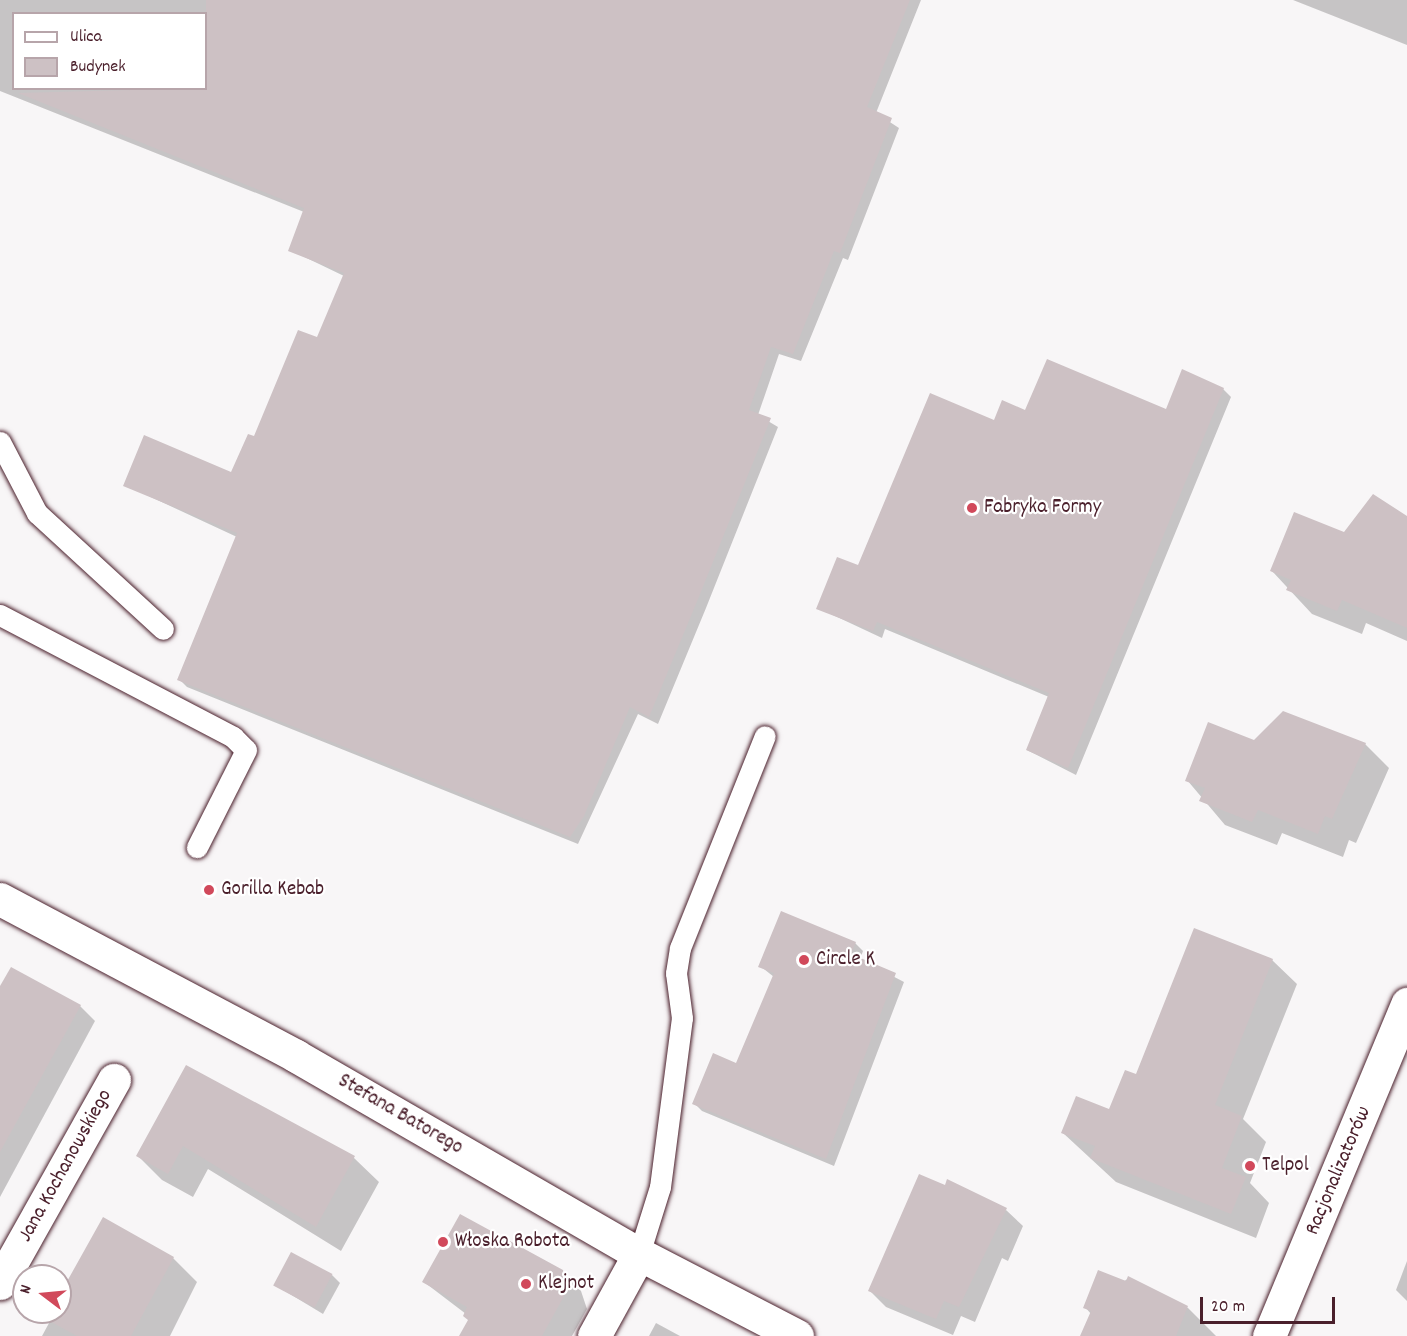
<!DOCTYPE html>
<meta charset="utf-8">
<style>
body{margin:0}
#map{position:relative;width:1407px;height:1336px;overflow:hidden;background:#f8f6f7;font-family:Dekko,sans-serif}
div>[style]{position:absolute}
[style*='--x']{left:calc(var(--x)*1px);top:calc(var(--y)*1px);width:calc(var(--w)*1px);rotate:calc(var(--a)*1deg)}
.shadow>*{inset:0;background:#0003}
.building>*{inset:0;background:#cdc1c4;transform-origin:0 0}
.roads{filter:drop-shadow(0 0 2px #4a1f2b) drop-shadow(0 0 2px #4a1f2b)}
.service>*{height:21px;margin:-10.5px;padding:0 10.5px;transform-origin:10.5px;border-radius:10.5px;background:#fff}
.minor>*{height:33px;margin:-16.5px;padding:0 16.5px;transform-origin:16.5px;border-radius:16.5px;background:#fff}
.tertiary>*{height:33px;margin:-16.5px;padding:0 16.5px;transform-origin:16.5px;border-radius:16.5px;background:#fff}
.dots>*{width:16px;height:16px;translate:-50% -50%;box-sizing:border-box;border:3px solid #fff;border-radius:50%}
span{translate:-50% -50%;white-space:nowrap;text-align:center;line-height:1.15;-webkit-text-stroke:4.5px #fff;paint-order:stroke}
.poi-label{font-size:21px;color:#4a1f2b}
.left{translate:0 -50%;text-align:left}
.street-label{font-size:21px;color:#4a1f2b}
.legend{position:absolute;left:12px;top:12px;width:195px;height:78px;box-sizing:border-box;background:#fff;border:2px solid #b7a5aa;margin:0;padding:8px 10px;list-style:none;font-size:18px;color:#4a1f2b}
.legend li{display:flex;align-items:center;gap:12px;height:30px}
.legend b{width:30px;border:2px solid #b7a5aa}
.north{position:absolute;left:12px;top:1264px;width:60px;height:60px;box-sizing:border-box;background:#fff;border:2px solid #b7a5aa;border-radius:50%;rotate:286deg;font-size:16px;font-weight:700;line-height:24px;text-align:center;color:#4a1f2b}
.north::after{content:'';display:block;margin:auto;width:21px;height:27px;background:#d1495b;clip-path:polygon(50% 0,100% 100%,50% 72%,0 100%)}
.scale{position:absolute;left:1200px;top:1297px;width:135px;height:27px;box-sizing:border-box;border:3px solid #4a1f2b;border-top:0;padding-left:8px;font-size:18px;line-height:21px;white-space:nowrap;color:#4a1f2b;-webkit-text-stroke:4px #fff;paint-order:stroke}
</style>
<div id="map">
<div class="shadow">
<i style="clip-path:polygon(evenodd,0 0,921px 0,876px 113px,899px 128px,848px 260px,843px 258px,801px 361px,779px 354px,758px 415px,778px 427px,706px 608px,658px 724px,638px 714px,578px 844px,187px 687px,179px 679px,237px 537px,125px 485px,232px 474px,318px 339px,344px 276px,290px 250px,304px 212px,0 91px,0 0,14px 14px,206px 14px,206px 88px,14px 88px,14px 14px)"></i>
<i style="clip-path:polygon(1293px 0,1407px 0,1407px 45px)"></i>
<i style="clip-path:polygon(1223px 389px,1231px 397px,1076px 775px,1027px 750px,1049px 697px,885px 629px,882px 638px,818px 608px,995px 422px,1026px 412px,1167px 411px)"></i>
<i style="clip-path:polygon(1407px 518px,1407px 641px,1366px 623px,1362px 634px,1312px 614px,1272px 571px)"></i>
<i style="clip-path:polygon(1255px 742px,1365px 744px,1389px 768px,1356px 843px,1349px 840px,1343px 857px,1282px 833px,1277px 845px,1225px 825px,1187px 780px)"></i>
<i style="clip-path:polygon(855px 943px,863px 951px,860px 959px,904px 982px,834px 1166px,702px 1111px,694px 1103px,737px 1065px,774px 977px,760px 966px)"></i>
<i style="clip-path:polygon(1272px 960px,1297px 984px,1243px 1119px,1266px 1142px,1250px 1183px,1269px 1203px,1256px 1238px,1116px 1182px,1063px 1133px,1109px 1111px,1137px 1076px)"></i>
<i style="clip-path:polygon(0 989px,80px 1006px,95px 1021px,0 1197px)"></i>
<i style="clip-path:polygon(186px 1067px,354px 1158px,379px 1182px,341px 1251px,208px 1169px,193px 1197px,162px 1180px,138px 1156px)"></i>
<i style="clip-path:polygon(1006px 1210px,1023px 1226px,1008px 1261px,1002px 1258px,975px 1322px,961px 1316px,953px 1335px,886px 1307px,870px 1291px)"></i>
<i style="clip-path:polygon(173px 1258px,197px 1282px,170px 1336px,42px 1336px,55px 1312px,60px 1312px,60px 1302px)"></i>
<i style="clip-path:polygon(1407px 1261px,1407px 1301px,1396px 1290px)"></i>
<i style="clip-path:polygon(562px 1271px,581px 1291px,587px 1309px,572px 1336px,460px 1336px,469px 1321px,466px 1314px,424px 1282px)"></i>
<i style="clip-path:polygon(332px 1275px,340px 1283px,323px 1314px,275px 1285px)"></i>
<i style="clip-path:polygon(1129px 1278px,1188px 1308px,1216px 1336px,1082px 1336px,1091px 1314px,1085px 1307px)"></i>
<i style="clip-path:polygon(656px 1323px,680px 1336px,649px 1336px)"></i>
</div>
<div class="building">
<i style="clip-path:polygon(206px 0,910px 0,867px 107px,892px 118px,840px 253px,834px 251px,793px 354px,771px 347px,749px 410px,771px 418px,698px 599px,649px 717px,630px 707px,584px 816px,570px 837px,177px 680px,237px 533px,123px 486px,144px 435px,231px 472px,248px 434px,254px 436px,298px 330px,317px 337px,344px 273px,288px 251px,304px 208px,18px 93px,206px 88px)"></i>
<i style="clip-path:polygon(1047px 359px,1166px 409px,1182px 369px,1224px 388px,1068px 768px,1026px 750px,1049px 693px,877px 622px,873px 631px,816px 609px,837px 557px,858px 565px,930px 393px,994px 420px,1002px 400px,1025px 410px)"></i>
<i style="clip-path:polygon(1373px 494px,1407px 516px,1407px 628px,1342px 600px,1337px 611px,1286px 590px,1291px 580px,1270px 571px,1294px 512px,1344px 532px)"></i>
<i style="clip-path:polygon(1283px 711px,1366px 743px,1332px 819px,1325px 816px,1318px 834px,1258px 810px,1252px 822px,1199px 801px,1205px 788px,1185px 781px,1208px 722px,1254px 740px)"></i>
<i style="clip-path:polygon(781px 911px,856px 942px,851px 954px,896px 973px,826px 1159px,692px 1104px,713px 1053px,736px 1063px,774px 973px,758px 967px)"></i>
<i style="clip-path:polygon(1194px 928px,1273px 959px,1215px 1105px,1242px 1116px,1222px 1168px,1246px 1177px,1231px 1214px,1090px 1158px,1095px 1146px,1061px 1133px,1076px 1096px,1109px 1109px,1125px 1070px,1136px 1074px)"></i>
<i style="clip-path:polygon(11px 967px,81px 1005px,0 1152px,0 986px)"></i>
<i style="clip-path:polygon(186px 1065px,355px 1156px,316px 1227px,183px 1146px,168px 1174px,136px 1156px)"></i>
<i style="clip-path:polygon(919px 1174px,945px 1185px,947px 1179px,1007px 1208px,959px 1307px,944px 1301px,936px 1319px,868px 1291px)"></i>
<i style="clip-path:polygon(460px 1214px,563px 1270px,568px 1289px,542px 1336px,459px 1336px,468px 1320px,463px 1316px,467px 1307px,422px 1282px)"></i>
<i style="clip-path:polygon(103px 1217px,174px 1257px,131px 1336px,77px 1336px,46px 1319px,50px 1312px,60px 1312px,60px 1294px)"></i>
<i style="left:291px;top:1252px;width:47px;height:38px;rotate:28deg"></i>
<i style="clip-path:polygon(1098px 1270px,1126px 1281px,1128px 1276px,1188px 1306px,1176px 1336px,1080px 1336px,1091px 1311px,1083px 1308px)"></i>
</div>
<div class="roads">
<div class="service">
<i style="--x:0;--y:442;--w:80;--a:62.5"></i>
<i style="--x:37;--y:513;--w:171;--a:42.6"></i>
<i style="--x:0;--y:615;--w:263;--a:27.6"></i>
<i style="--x:233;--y:737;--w:18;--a:45"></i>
<i style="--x:246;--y:750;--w:109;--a:116.8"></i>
<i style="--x:639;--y:1254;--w:70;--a:-72.6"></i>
<i style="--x:660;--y:1187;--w:170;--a:-82.6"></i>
<i style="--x:682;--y:1018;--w:45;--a:-97.6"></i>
<i style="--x:676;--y:973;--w:25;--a:-81"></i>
<i style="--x:680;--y:948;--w:228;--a:-68.2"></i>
</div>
<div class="minor">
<i style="--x:0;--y:1283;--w:233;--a:-60.7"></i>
<i style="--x:594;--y:1336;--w:94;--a:-61.2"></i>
<i style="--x:1269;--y:1336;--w:360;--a:-67.4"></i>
</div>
<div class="tertiary">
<i style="--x:0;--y:899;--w:335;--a:27.9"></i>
<i style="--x:296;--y:1056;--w:396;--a:30"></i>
<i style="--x:639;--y:1254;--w:178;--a:27.4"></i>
</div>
</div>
<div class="dots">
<i style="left:972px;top:508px;background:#d1495b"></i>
<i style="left:209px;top:890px;background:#d1495b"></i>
<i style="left:804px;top:960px;background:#d1495b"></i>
<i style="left:1250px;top:1166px;background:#d1495b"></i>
<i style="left:443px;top:1242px;background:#d1495b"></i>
<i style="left:526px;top:1284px;background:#d1495b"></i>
</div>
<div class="poi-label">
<span class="left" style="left:984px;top:508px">Fabryka Formy</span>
<span class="left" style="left:221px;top:890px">Gorilla Kebab</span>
<span class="left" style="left:816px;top:960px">Circle K</span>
<span class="left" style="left:1262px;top:1166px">Telpol</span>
<span class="left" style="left:455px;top:1242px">Włoska Robota</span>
<span class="left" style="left:538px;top:1284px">Klejnot</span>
</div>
<div class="street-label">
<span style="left:400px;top:1115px;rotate:30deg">Stefana Batorego</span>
<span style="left:66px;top:1166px;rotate:-61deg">Jana Kochanowskiego</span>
<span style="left:1339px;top:1171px;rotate:-67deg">Racjonalizatorów</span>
</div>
<ul class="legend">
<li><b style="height:8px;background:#fff"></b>Ulica</li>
<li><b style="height:16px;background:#cdc1c4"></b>Budynek</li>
</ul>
<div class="north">N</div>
<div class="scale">20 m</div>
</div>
